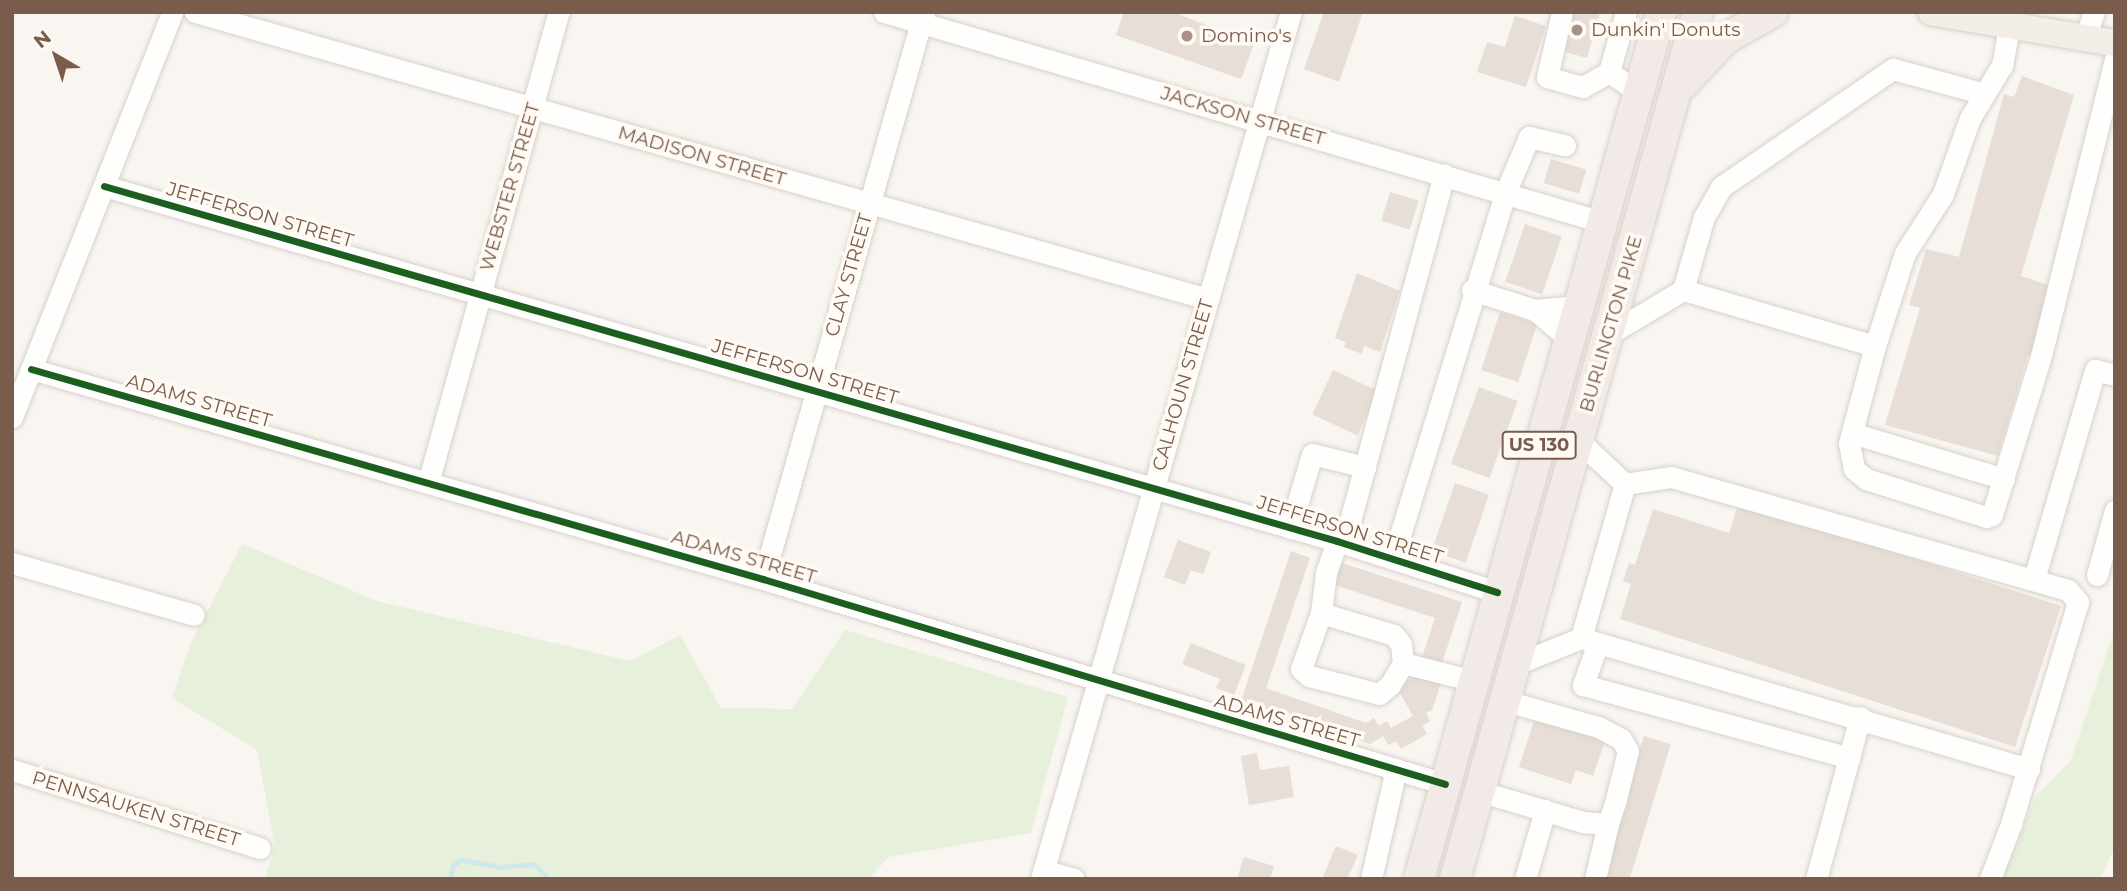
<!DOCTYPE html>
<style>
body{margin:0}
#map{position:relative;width:2127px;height:891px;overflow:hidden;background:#f9f5f0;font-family:Montserrat,sans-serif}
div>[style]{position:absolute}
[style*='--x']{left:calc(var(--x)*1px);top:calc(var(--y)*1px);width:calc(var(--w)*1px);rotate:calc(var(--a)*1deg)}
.green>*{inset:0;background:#e7f0db}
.stream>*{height:5px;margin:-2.5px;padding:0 2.5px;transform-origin:2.5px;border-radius:2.5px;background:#d0e8ea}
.building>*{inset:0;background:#e6ded7;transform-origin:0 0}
.roads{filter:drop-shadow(0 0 2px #d7d1cb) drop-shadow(0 0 2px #d7d1cb)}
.minor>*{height:21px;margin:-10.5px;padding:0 10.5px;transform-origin:10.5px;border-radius:10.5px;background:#fefefd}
.major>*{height:26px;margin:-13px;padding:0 13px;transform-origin:13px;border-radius:13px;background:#f3eee8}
.highway>*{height:30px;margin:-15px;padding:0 15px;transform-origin:15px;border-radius:15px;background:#f2eae7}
.cycleway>*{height:7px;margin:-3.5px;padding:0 3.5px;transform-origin:3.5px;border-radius:3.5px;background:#1b5e20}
.dots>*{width:19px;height:19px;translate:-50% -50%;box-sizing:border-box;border:4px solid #fffaf3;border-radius:50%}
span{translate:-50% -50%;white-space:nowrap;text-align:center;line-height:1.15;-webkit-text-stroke:7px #fffaf3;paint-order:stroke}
.shield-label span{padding:2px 5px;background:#fffaf3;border:2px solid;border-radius:5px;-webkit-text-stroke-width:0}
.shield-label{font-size:18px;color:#7a5c4d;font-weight:700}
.poi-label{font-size:19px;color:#7a5c4d}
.left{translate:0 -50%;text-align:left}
.street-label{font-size:19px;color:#7a5c4d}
.frame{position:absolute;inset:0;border:14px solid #7a5c4d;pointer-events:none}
.north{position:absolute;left:21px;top:21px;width:70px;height:70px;-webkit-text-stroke:5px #fffaf3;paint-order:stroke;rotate:321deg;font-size:19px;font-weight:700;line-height:28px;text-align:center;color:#7a5c4d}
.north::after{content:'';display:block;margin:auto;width:24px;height:32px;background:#7a5c4d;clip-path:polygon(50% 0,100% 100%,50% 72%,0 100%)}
</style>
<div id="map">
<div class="green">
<i style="clip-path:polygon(242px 544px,377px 601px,630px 661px,680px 635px,721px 708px,792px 709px,845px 630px,1068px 697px,1031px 833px,889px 857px,868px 879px,265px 879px,275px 847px,257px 750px,172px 698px,190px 645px)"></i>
<i style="clip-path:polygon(2115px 628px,2115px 846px,2104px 871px,2100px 879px,2002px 879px,2036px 796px,2071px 760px)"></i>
</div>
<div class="stream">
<i style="--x:450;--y:879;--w:14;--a:-78"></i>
<i style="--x:453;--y:865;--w:9;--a:-32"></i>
<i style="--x:461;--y:860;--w:40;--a:10"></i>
<i style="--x:500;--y:867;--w:34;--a:-5"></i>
<i style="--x:534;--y:864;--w:17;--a:45"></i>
</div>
<div class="building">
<i style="clip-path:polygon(1124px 12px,1173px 12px,1254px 44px,1241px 79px,1116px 35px)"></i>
<i style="clip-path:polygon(1324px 12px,1363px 12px,1339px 82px,1304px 69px)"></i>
<i style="clip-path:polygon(1569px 12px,1600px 12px,1587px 58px,1558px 50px)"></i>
<i style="clip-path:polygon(1515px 16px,1546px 26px,1526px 87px,1477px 72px,1487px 42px,1505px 47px)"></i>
<i style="clip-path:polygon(2022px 76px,2074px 95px,2021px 276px,2048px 285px,2037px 357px,2028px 355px,1998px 456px,1885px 425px,1920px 308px,1909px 305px,1926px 249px,1959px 257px,2004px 94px,2014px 97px)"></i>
<i style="left:1551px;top:159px;width:37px;height:25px;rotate:17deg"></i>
<i style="left:1390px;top:192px;width:30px;height:30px;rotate:17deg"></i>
<i style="left:1525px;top:224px;width:39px;height:61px;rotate:19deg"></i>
<i style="clip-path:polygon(1357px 273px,1400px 291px,1380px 352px,1364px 346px,1362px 354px,1344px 347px,1346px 342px,1335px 338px)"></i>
<i style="left:1500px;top:312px;width:39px;height:61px;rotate:18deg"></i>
<i style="left:1333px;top:370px;width:50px;height:49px;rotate:25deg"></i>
<i style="left:1479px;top:387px;width:41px;height:82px;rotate:20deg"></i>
<i style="left:1455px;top:483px;width:36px;height:72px;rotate:19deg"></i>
<i style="clip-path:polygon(1739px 502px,2061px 606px,2015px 747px,1620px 619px,1631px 584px,1623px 581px,1629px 563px,1635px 565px,1653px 509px,1729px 533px)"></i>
<i style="clip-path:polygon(1178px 540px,1211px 552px,1203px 574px,1191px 570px,1185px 585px,1164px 577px)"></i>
<i style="clip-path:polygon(1291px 551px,1310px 558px,1266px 688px,1366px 723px,1374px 718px,1379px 726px,1387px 721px,1391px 728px,1413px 716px,1396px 686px,1417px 675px,1441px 683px,1432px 710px,1426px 713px,1430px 721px,1422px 726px,1427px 734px,1401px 749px,1396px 741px,1388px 745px,1383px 736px,1370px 744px,1241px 701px)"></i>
<i style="clip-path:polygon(1339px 562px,1462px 602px,1442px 663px,1422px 657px,1435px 618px,1332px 584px)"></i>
<i style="clip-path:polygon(1191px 643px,1246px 665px,1234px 695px,1216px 688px,1220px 679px,1182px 664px)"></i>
<i style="clip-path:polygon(1536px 715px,1606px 738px,1593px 776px,1576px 770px,1571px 784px,1519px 767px)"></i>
<i style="left:1644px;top:736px;width:28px;height:150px;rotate:17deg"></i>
<i style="clip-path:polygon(1257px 753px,1260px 770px,1289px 766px,1294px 797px,1249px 805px,1241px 756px)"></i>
<i style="clip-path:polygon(1336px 846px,1358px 855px,1347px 879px,1322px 879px)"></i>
<i style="clip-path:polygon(1244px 857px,1274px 866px,1270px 879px,1237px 879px)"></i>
</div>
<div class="roads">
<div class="minor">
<i style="--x:195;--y:12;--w:1053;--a:15.82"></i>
<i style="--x:884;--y:12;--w:748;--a:16.3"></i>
<i style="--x:1562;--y:12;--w:67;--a:103"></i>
<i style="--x:1547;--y:77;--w:37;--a:16"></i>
<i style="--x:1583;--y:87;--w:30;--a:-30"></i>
<i style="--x:1626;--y:12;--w:62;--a:105.8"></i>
<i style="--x:1609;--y:72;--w:37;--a:35"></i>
<i style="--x:2003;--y:12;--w:16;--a:68"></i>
<i style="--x:2009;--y:27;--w:39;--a:100"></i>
<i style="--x:2002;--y:65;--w:62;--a:121.1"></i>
<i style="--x:1970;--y:118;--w:81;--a:109.6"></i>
<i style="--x:1943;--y:194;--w:70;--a:122.8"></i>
<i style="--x:1905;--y:253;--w:98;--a:107.9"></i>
<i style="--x:1875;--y:346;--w:100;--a:105"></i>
<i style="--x:1849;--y:443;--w:26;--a:79"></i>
<i style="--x:1854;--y:469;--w:16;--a:40"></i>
<i style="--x:1866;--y:479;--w:126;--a:17.6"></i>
<i style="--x:1986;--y:517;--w:6;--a:-18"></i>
<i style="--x:1992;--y:515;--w:166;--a:-72.9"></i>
<i style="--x:2041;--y:356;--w:306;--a:-76"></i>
<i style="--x:2085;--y:39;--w:28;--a:-72"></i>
<i style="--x:104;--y:186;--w:1283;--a:16.06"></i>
<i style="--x:1337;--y:541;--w:168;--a:17.7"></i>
<i style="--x:1472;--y:290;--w:66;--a:17.6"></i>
<i style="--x:1535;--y:310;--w:43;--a:40.3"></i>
<i style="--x:1683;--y:290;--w:200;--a:16.3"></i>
<i style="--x:1535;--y:310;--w:42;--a:-5.4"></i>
<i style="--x:1609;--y:334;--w:86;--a:-30.7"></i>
<i style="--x:1683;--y:290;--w:76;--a:-74"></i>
<i style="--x:1704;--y:217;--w:34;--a:-60"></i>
<i style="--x:1721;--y:187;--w:209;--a:-34.5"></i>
<i style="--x:1893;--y:69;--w:95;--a:15.2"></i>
<i style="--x:31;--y:369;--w:762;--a:16.01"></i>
<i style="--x:763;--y:579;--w:712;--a:16.73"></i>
<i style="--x:12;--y:417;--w:435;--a:-68.4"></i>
<i style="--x:1852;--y:433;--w:159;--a:16.8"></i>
<i style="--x:1579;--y:441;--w:63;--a:43.1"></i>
<i style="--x:428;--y:483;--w:489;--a:-74.5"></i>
<i style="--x:1625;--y:484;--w:47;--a:-8.7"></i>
<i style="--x:1671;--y:477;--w:413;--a:15.9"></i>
<i style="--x:2068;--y:590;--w:16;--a:50"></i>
<i style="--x:2078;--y:602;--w:232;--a:106.8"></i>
<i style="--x:2011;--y:824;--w:59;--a:110.9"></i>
<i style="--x:1290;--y:528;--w:77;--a:-73.4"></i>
<i style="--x:1312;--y:454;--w:55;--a:13.8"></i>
<i style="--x:1337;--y:541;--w:34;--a:109"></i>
<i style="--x:1326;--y:573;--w:40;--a:97.1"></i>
<i style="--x:1321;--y:613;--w:76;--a:16.8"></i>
<i style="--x:1394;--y:635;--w:11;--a:52"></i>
<i style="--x:1401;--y:644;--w:19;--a:84"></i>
<i style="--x:1403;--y:663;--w:73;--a:14.2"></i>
<i style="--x:1344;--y:543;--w:382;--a:-74.8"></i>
<i style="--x:1393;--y:558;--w:384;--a:-72.9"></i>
<i style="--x:1506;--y:191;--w:59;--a:-66.9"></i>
<i style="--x:1529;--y:137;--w:37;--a:13"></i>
<i style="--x:12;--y:563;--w:189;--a:15.9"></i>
<i style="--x:2097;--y:575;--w:67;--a:-74.5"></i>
<i style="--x:763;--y:579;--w:589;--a:-74.15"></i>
<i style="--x:2034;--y:579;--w:218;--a:-73.7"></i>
<i style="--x:2095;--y:370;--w:21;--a:14"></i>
<i style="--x:1321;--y:613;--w:59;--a:109.7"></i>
<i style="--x:1301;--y:669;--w:11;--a:41"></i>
<i style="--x:1309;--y:676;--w:72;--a:14.4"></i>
<i style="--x:1379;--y:694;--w:14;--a:-39"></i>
<i style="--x:1390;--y:685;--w:26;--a:-59"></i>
<i style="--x:1581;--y:638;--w:160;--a:-74.1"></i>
<i style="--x:1598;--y:643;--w:45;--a:109.7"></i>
<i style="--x:1583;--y:685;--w:276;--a:15.3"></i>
<i style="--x:1516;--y:664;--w:70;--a:-21.8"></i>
<i style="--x:1581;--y:638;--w:467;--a:16.3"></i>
<i style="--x:12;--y:770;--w:260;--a:17.5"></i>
<i style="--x:1479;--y:791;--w:109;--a:16.6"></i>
<i style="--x:1583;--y:822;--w:25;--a:5"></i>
<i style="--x:1608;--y:824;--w:26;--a:-72"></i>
<i style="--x:1616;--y:799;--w:49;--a:-76"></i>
<i style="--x:1628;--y:751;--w:14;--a:-120"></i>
<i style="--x:1621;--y:739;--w:26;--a:-152"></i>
<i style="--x:1598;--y:727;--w:96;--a:-164.2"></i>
<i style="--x:1043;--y:870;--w:32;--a:16"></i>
<i style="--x:1041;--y:879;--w:902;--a:-73.92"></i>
<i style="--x:1371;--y:879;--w:113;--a:-77.2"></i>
<i style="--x:1525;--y:879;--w:72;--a:-73.8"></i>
<i style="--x:1595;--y:879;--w:57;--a:-76.7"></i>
<i style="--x:1816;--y:879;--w:168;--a:-74.8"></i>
</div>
<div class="major">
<i style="--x:1931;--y:12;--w:187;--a:9.6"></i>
</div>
<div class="highway">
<i style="--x:1683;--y:84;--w:62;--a:-47"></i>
<i style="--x:1725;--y:39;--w:55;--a:-29.4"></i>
<i style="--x:1419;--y:879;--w:900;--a:-74.4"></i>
<i style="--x:1455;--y:879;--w:900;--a:-74.34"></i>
</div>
</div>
<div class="cycleway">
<i style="--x:104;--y:186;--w:1283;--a:16.06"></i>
<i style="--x:1337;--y:541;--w:168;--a:17.7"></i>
<i style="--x:31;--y:369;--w:762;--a:16.01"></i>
<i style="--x:763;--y:579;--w:712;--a:16.73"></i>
</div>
<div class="dots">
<i style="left:1577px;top:30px;background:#a69286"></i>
<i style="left:1187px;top:36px;background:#a69286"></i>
</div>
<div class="shield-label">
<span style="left:1539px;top:445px">US 130</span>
</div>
<div class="poi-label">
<span class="left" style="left:1591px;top:30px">Dunkin' Donuts</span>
<span class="left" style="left:1201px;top:36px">Domino's</span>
</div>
<div class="street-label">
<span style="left:1243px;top:116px;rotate:16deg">JACKSON STREET</span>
<span style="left:702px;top:156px;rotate:16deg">MADISON STREET</span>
<span style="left:510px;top:187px;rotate:-74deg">WEBSTER STREET</span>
<span style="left:260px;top:215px;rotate:16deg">JEFFERSON STREET</span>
<span style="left:849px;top:275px;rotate:-74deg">CLAY STREET</span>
<span style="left:1611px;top:324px;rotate:-74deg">BURLINGTON PIKE</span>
<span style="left:805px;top:372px;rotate:16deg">JEFFERSON STREET</span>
<span style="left:1183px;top:385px;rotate:-74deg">CALHOUN STREET</span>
<span style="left:199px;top:401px;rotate:16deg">ADAMS STREET</span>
<span style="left:1350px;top:530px;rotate:17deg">JEFFERSON STREET</span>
<span style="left:744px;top:557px;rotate:16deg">ADAMS STREET</span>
<span style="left:1287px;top:721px;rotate:16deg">ADAMS STREET</span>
<span style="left:136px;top:809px;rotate:17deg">PENNSAUKEN STREET</span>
</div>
<div class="frame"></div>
<div class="north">N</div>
</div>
